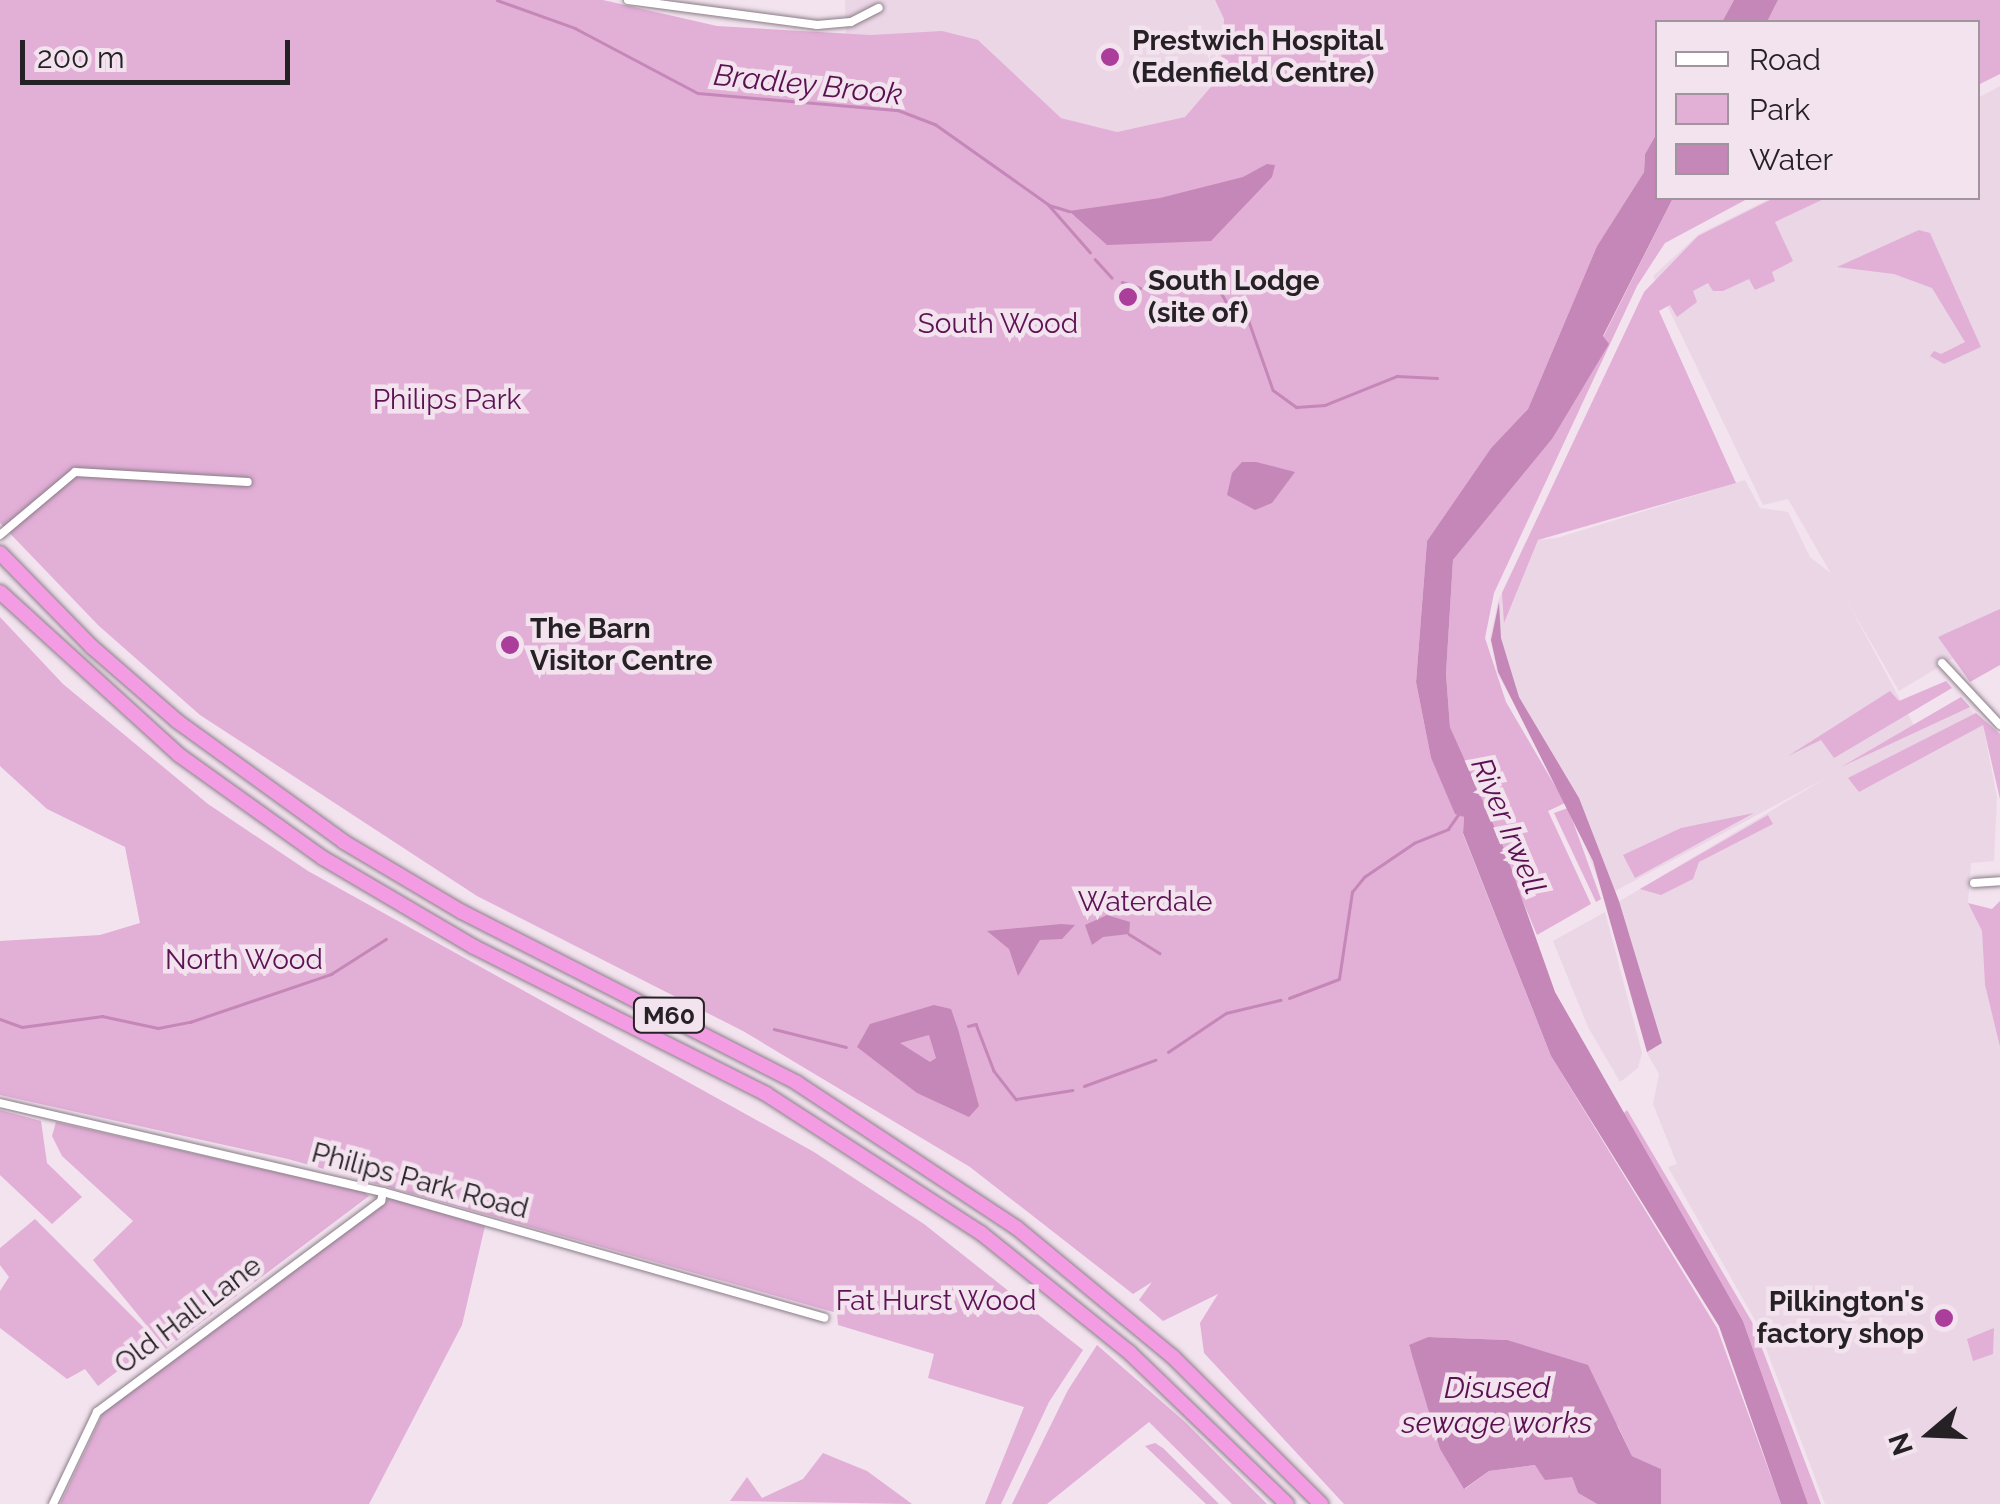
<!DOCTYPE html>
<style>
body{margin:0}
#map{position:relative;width:2000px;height:1504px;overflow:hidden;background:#f2e3ee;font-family:Raleway,sans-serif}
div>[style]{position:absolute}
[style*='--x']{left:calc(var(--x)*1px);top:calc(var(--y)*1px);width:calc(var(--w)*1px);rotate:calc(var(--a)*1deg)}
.built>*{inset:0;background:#ebd6e6}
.green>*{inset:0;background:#e2afd7}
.water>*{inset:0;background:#c587b8}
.stream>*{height:2.5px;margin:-1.25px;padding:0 1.25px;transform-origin:1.25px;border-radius:1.25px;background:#c587b8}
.roads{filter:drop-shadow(0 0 2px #8a7d87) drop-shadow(0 0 2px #8a7d87)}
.street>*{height:8px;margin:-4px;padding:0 4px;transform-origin:4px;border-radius:4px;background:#fff}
.highway>*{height:14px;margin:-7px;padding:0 7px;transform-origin:7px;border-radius:7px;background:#f49ce3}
.dots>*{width:28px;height:28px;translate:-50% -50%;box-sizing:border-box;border:5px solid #f2e3ee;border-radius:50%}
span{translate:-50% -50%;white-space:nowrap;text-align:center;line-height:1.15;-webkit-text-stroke:9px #f2e3ee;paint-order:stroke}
.shield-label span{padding:2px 8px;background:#f2e3ee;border:2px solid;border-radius:8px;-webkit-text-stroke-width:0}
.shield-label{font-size:25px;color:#262125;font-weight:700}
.poi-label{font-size:28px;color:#262125;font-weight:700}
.left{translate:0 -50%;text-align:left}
.right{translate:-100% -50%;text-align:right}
.park-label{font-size:28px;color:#5d1353}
.street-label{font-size:28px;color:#262125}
.water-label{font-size:30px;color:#5b1151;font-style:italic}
.legend{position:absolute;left:1655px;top:20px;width:325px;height:180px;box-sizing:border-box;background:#f2e3ee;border:2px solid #a0959e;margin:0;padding:12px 18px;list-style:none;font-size:30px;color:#262125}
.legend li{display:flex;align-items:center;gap:20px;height:50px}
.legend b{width:50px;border:2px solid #a0959e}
.north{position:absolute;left:1880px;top:1384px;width:100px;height:100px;-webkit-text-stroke:8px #f2e3ee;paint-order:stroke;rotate:251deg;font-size:28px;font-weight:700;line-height:40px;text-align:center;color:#262125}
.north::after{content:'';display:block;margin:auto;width:35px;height:45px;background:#262125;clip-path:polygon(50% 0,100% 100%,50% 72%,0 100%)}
.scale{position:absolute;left:20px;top:40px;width:270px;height:45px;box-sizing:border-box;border:5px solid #262125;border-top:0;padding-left:12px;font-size:30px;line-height:35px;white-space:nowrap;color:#262125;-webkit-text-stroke:8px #f2e3ee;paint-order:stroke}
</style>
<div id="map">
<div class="built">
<i style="clip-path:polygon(845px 0,1215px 0,1224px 19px,1220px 75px,1185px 117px,1117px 132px,1061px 118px,978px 40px,846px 34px)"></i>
<i style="clip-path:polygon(2000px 86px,2000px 630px,1899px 691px,1788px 499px,1763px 505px,1653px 276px,1699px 234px,1771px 198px,1978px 198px,1978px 98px)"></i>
<i style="clip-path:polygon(1745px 480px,1760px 508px,1788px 512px,1810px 557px,1833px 575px,1916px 729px,1966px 703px,1983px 726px,1997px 797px,1994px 861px,1971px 863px,1968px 903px,1982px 931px,1985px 985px,2000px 1047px,2000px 1504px,1825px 1504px,1756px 1322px,1668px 1167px,1677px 1164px,1653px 1104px,1659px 1074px,1647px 1053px,1608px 908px,1826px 778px,1604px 897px,1573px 811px,1497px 673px,1490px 638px,1498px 601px,1526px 541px,1557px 538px)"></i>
<i style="clip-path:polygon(1605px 912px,1642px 1053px,1638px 1068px,1620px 1082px,1588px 1027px,1553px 941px)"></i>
</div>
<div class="green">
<i style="clip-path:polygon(0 0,603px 0,717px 26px,871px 35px,942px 31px,978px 40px,1061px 118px,1117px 132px,1185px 117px,1220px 76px,1224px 19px,1215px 0,1734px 0,1722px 22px,1658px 22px,1657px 133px,1645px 154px,1644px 172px,1597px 246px,1528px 409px,1491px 448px,1427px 541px,1416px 682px,1431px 758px,1455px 813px,1464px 817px,1463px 834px,1551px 1056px,1717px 1328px,1781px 1504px,1661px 1504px,1661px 1469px,1632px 1456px,1618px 1426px,1507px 1340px,1428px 1337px,1409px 1346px,1465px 1489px,1489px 1471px,1535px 1465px,1572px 1477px,1578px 1493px,1597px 1504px,1344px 1504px,1204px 1353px,1200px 1323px,1218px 1294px,1163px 1321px,1139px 1300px,1152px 1282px,1133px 1294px,970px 1167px,743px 1031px,477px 896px,200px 715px,98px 625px,0 523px)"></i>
<i style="clip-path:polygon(1778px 0,2000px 0,2000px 74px,1978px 85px,1978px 22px,1767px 22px)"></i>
<i style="clip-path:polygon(1673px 198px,1749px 198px,1665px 243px,1637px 286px,1494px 593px,1485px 638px,1506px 702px,1565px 803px,1548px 811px,1591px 904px,1537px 935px,1450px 727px,1446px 674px,1453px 560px,1552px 439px)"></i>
<i style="clip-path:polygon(1774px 198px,1826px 198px,1775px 222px,1793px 261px,1772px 272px,1775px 281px,1755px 290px,1749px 279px,1723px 291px,1713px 291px,1708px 283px,1693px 291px,1697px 302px,1677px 317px,1670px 305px,1659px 311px,1736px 483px,1538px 540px,1504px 623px,1502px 593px,1644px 292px,1698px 236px)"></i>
<i style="clip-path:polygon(1919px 230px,1930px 233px,1981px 347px,1944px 364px,1930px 356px,1934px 351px,1941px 354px,1965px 342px,1932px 288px,1894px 274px,1837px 267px)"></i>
<i style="clip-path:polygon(2000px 609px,2000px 665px,1970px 682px,1938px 637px)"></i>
<i style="clip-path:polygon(0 617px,63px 684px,208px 804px,308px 871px,814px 1152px,924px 1224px,1083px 1350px,1049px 1402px,1001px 1504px,985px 1504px,1024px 1407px,928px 1378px,934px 1354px,838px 1325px,837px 1313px,288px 1159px,0 1095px,0 941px,100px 935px,140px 923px,125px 847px,47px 809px,0 766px)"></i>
<i style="clip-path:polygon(1946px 681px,1952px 688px,1834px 758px,1821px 740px,1788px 756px,1890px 691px,1899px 701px)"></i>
<i style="clip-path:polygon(1961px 697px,1970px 707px,1841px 767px)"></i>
<i style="clip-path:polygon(1976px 713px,2000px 734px,2000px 799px,1983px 725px,1859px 792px,1848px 778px)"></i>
<i style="clip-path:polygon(1568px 808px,1601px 899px,1596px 902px,1554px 813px)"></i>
<i style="clip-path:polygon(1754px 813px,1635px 878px,1623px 855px,1681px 828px)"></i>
<i style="clip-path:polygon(1768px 815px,1773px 824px,1699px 862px,1693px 879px,1661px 895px,1640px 889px)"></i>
<i style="clip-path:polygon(2000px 901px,2000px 1047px,1985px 985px,1982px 931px,1968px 903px,1992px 909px)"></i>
<i style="clip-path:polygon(0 1110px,41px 1121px,47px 1163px,82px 1197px,52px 1224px,0 1175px)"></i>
<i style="clip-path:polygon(1627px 1110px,1752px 1322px,1821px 1504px,1808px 1504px,1743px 1321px,1622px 1115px)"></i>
<i style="clip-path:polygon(56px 1122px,364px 1192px,369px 1196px,166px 1349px,93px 1260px,133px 1221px,62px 1156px,52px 1136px)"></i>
<i style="clip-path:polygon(390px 1198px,485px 1226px,462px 1325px,369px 1504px,60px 1504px,103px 1413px)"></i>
<i style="clip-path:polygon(35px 1219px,157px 1341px,98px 1386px,85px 1369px,67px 1379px,0 1328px,0 1291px,9px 1277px,0 1265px,0 1248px)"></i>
<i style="clip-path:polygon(1994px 1328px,1993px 1354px,1973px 1361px,1967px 1339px)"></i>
<i style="clip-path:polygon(1097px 1345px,1185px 1422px,1267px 1504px,1232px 1504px,1149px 1422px,1047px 1504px,1012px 1504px,1068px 1390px)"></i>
<i style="clip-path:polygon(1155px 1443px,1163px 1448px,1219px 1504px,1206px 1504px,1145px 1446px)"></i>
<i style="clip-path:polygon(823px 1453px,867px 1471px,912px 1504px,730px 1501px,747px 1477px,762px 1498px,803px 1479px)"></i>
</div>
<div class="water">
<i style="clip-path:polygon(1734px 0,1778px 0,1767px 22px,1722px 22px)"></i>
<i style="clip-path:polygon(1657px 133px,1658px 198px,1673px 198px,1603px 336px,1609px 344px,1552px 439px,1453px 560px,1446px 674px,1450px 727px,1505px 851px,1555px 992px,1743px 1321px,1808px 1504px,1781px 1504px,1719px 1326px,1551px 1056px,1463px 833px,1464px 817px,1455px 814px,1431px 758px,1416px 682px,1427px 541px,1491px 448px,1528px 409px,1597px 246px,1644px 172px,1645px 154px)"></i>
<i style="clip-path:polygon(1267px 164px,1275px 165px,1272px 177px,1211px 241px,1107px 245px,1069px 211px,1160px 198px,1243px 177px)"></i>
<i style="clip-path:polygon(1242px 462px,1256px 462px,1295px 472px,1272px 503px,1255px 510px,1227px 495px,1232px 473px)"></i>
<i style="clip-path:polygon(1499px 602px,1501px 638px,1519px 697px,1579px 798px,1619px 901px,1662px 1043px,1647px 1052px,1593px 861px,1498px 672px,1491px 640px)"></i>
<i style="clip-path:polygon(1107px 915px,1130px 922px,1129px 934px,1103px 937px,1092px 945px,1085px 925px)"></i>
<i style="clip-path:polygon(1061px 924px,1075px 925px,1062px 939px,1040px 940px,1018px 976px,1009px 949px,987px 931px)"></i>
<i style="clip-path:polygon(evenodd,934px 1005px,951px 1009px,958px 1029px,979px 1106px,969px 1117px,917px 1093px,857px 1047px,870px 1024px,934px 1005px,929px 1035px,936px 1058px,930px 1062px,900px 1043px,929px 1035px)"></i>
<i style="clip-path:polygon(1428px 1337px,1507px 1340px,1588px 1365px,1632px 1456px,1661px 1469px,1661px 1504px,1597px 1504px,1578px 1493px,1572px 1477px,1545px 1480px,1535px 1465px,1489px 1471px,1464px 1489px,1440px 1449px,1409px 1345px)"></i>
</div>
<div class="stream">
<i style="--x:497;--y:0;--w:83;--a:19.7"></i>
<i style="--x:575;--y:28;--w:139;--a:27.9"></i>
<i style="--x:698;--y:93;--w:201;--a:4.9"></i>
<i style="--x:898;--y:110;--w:40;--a:21"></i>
<i style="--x:935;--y:124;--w:138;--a:35.3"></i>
<i style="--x:1048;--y:204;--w:64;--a:48.8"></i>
<i style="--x:1049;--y:205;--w:21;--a:17"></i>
<i style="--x:1095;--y:259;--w:25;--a:48"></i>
<i style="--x:1122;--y:282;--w:19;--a:18"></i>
<i style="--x:1155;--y:283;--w:57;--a:-6"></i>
<i style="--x:1212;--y:277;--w:39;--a:60"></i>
<i style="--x:1232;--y:311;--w:16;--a:18"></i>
<i style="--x:1247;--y:316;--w:78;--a:70.6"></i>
<i style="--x:1273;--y:390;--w:29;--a:36"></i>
<i style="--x:1296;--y:407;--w:29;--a:-4"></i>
<i style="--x:1325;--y:405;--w:78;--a:-21.9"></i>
<i style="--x:1397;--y:376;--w:40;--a:2.9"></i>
<i style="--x:1129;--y:934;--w:36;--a:32"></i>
<i style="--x:1289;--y:998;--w:53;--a:-20.8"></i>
<i style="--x:1339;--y:979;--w:88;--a:-81.5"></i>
<i style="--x:1352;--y:892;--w:19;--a:-51"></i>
<i style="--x:1364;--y:877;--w:60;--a:-34.2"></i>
<i style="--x:1414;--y:843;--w:37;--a:-22"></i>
<i style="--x:1448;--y:829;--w:21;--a:-55"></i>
<i style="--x:0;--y:1019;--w:23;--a:20"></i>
<i style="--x:22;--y:1027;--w:81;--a:-7.8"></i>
<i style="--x:102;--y:1016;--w:57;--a:12.1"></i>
<i style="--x:158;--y:1028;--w:33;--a:-11"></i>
<i style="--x:190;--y:1022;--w:149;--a:-18.8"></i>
<i style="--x:331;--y:974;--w:65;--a:-32.5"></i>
<i style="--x:968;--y:1026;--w:8;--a:-14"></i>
<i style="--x:976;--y:1024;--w:50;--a:69"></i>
<i style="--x:994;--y:1071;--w:36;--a:52"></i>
<i style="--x:1016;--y:1099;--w:57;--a:-9.1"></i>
<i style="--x:774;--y:1029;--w:74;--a:14"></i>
<i style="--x:1168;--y:1052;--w:70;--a:-33.9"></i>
<i style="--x:1226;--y:1013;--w:56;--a:-13.5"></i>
<i style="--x:1084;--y:1086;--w:76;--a:-20.1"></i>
</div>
<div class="roads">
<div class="street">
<i style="--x:628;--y:0;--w:191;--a:7.5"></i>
<i style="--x:817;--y:25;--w:34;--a:-5"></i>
<i style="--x:851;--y:22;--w:31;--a:-27"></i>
<i style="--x:0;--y:535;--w:98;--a:-40"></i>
<i style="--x:75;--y:472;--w:173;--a:3.3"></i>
<i style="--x:1942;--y:663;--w:85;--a:46.9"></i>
<i style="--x:1974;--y:883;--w:26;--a:-4"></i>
<i style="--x:0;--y:1103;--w:393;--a:13.1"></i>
<i style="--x:383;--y:1192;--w:459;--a:15.9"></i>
<i style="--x:53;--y:1504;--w:102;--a:-64.4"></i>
<i style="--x:97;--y:1412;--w:354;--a:-36.6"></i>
<i style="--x:381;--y:1201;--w:9;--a:-77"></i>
</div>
<div class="highway">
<i style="--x:0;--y:553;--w:132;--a:45.6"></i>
<i style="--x:92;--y:647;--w:113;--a:41"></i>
<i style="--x:177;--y:721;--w:206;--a:35.9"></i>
<i style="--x:344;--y:842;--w:137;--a:30.7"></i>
<i style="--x:462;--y:912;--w:376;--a:27"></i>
<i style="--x:797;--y:1083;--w:263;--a:33.4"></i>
<i style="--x:1017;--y:1228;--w:202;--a:39.6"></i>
<i style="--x:1173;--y:1357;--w:209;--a:44.8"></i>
<i style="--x:0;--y:592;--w:242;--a:42.3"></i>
<i style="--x:179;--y:755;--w:177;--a:35.6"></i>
<i style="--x:323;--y:858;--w:175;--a:30.5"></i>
<i style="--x:474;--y:947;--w:327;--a:26.7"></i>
<i style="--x:766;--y:1094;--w:256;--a:32.9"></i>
<i style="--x:981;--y:1233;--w:190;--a:38.8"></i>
<i style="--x:1129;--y:1352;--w:219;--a:43.9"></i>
</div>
</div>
<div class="dots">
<i style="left:1110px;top:57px;background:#ab3d9b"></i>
<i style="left:1128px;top:297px;background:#ab3d9b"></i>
<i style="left:510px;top:645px;background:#ab3d9b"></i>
<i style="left:1944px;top:1318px;background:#ab3d9b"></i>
</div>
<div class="shield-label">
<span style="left:669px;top:1015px">M60</span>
</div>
<div class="poi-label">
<span class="left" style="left:1132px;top:57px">Prestwich Hospital<br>(Edenfield Centre)</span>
<span class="left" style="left:1148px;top:297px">South Lodge<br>(site of)</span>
<span class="left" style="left:530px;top:645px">The Barn<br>Visitor Centre</span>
<span class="right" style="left:1924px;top:1318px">Pilkington's<br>factory shop</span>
</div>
<div class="park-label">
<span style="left:998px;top:324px">South Wood</span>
<span style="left:447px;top:400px">Philips Park</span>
<span style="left:1145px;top:902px">Waterdale</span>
<span style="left:244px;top:960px">North Wood</span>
<span style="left:936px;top:1301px">Fat Hurst Wood</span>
</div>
<div class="street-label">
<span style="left:420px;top:1181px;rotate:15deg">Philips Park Road</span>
<span style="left:188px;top:1315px;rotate:-37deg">Old Hall Lane</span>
</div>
<div class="water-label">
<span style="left:808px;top:85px;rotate:6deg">Bradley Brook</span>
<span style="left:1508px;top:826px;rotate:67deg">River Irwell</span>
<span style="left:1497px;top:1405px">Disused<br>sewage works</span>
</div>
<ul class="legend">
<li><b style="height:12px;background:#fff"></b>Road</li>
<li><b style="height:28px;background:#e2afd7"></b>Park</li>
<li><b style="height:28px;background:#c587b8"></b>Water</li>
</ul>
<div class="north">N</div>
<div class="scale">200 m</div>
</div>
